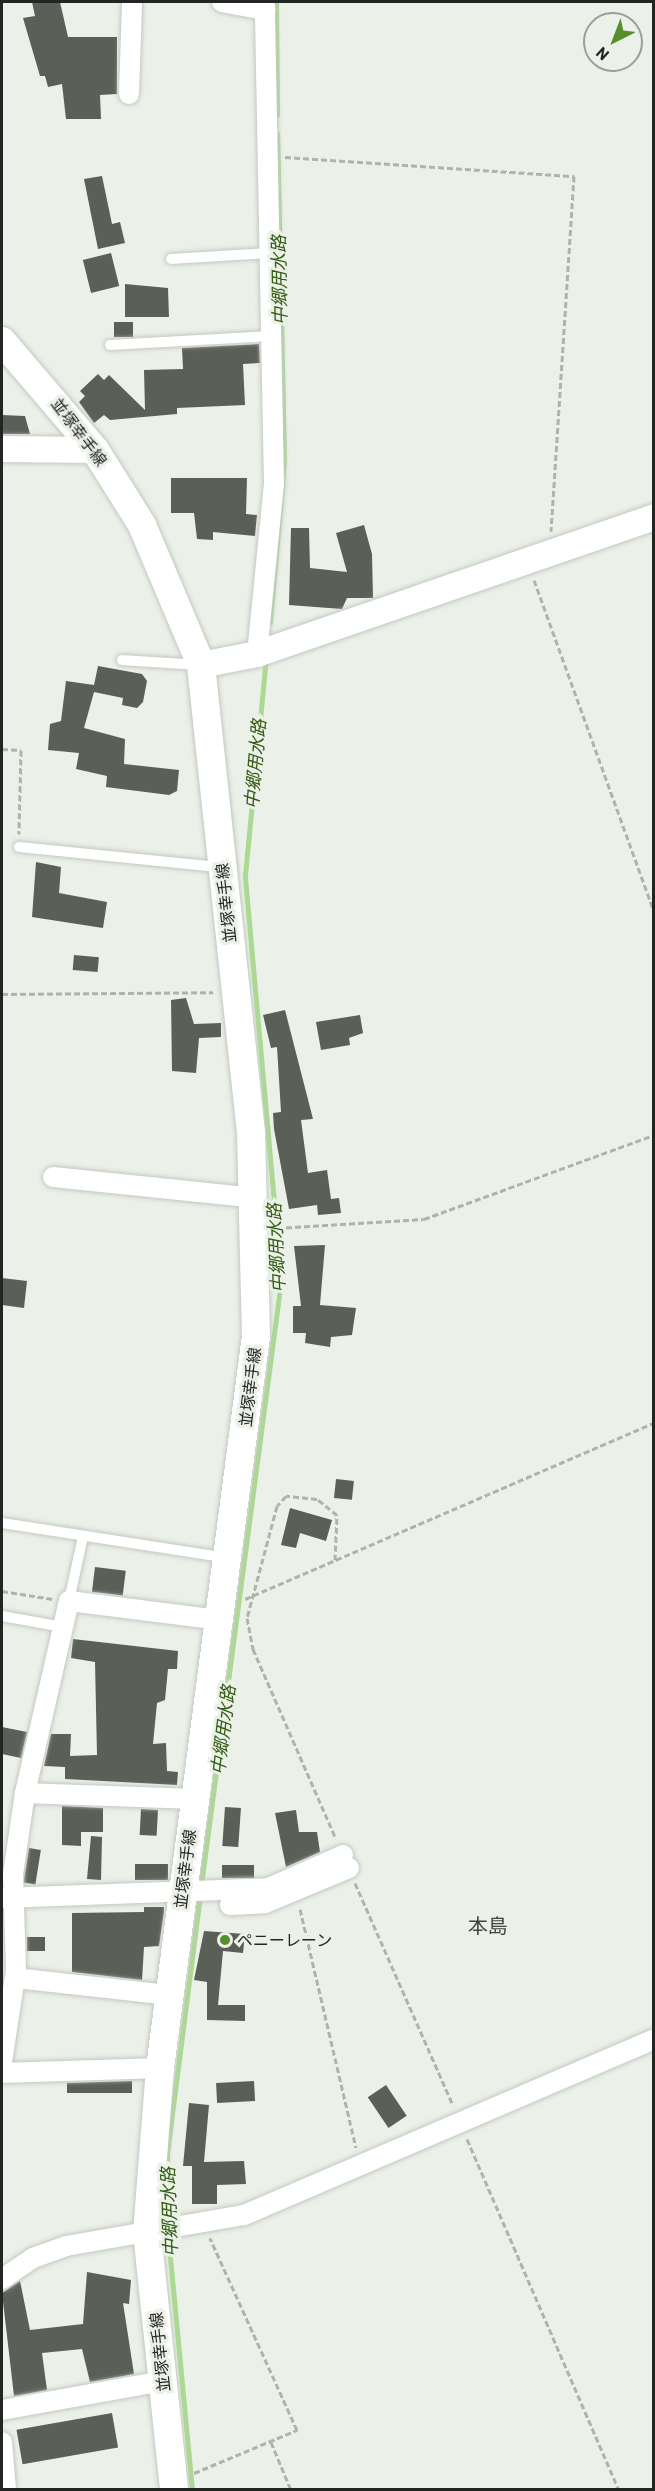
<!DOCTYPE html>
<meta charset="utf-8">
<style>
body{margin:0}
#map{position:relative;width:655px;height:2491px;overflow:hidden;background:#ebf1e8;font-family:Barlow,"Noto Sans JP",sans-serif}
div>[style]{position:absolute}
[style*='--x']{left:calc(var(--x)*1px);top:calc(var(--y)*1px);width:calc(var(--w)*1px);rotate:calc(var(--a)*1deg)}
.stream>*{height:5px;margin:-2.5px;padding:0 2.5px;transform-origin:2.5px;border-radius:2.5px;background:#aada91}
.building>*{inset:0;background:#5a5f58;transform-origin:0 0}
.path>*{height:3px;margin-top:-1.5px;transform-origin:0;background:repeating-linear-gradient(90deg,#aeb3ac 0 6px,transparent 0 9px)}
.roads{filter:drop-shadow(0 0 2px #c3c9c1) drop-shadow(0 0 2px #c3c9c1)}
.service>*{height:10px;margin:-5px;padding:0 5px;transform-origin:5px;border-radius:5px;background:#fff}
.minor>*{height:20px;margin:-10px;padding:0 10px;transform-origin:10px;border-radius:10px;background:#fff}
.tertiary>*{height:26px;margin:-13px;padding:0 13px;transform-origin:13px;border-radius:13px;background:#fff}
.secondary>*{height:28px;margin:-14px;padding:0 14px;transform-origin:14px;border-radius:14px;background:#fff}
.dots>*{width:16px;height:16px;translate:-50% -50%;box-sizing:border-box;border:3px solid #ebf1e8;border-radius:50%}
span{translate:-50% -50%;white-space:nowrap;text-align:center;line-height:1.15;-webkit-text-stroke:6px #ebf1e8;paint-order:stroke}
.street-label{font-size:16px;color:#232522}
.poi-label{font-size:16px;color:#232522}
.left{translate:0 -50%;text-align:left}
.water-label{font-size:18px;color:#315c12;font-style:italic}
.quarter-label{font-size:20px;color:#40453e}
.frame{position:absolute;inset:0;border:3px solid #232522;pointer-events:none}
.north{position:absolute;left:583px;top:12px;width:60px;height:60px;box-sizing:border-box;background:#ebf1e8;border:2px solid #9b9f99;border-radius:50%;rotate:222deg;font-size:16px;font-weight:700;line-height:24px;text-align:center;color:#232522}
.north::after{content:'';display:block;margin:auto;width:21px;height:27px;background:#558f2d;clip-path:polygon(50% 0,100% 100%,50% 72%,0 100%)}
</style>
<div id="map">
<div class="stream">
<i style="--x:276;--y:2;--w:113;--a:89.5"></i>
<i style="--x:270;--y:622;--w:162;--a:-85"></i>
<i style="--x:284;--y:461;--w:327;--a:-91.2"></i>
<i style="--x:201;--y:1885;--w:609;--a:-82.46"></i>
<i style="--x:281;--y:1281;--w:408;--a:-95.1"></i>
<i style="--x:245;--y:875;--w:218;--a:-84.5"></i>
<i style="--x:192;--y:2490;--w:278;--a:-95.4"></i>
<i style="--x:166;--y:2213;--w:60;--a:-89"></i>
<i style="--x:167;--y:2153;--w:261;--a:-82.7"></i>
</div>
<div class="building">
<i style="clip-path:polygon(32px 2px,60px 2px,68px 37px,117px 37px,117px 94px,100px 95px,101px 119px,66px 119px,62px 84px,48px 87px,45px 76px,40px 76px,23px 18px,35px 16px)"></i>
<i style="clip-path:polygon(102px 176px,112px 224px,120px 222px,125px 243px,98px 249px,84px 179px)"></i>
<i style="left:111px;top:253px;width:34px;height:29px;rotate:76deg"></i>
<i style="clip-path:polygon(125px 284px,168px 288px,169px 317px,125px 317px)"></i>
<i style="left:114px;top:322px;width:19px;height:15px"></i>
<i style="clip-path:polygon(259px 344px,260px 363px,243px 364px,245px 405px,177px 408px,177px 414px,110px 420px,104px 415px,94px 423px,79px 402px,85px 396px,80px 391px,98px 374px,104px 380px,109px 375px,145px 410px,144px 370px,183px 369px,182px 348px)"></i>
<i style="clip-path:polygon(2px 415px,25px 416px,30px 434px,2px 434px)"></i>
<i style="clip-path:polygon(171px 478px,247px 478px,246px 514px,257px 515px,255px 536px,213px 532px,213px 540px,197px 539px,194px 513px,171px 513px)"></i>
<i style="clip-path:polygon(364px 525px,372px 554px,373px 598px,347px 598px,342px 609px,289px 605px,291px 528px,309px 528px,310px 568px,347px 572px,336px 533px)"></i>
<i style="clip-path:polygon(98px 666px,142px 674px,147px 681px,143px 702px,137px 708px,122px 705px,123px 698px,94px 692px,84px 728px,125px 739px,124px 764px,179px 770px,177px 791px,169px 795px,106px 787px,107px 776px,76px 769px,79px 753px,48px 750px,50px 724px,61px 721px,66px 681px,94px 685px)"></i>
<i style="clip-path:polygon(36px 862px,61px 867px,59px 893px,107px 902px,103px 928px,32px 917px)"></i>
<i style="left:74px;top:955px;width:25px;height:15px;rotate:5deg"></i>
<i style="clip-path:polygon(186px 998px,194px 1024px,221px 1023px,221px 1037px,199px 1038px,196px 1073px,172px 1071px,171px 1000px)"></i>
<i style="clip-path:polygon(285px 1010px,313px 1119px,301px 1120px,308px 1173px,327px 1170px,331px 1199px,339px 1198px,341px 1213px,318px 1215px,317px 1205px,289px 1209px,274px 1129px,273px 1113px,281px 1112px,277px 1047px,271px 1048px,263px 1015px)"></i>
<i style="clip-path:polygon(360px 1015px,363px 1033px,349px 1038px,350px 1045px,321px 1050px,316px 1022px)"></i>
<i style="clip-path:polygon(325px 1245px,320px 1305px,356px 1308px,352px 1335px,331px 1337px,330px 1347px,305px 1343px,306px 1333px,293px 1333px,293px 1306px,301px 1306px,294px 1246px)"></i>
<i style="clip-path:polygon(2px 1278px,27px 1281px,24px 1308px,2px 1305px)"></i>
<i style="left:336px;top:1479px;width:18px;height:19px;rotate:6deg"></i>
<i style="clip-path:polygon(290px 1508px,332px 1520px,326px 1541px,300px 1533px,296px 1548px,281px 1545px)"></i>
<i style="left:95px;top:1567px;width:31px;height:25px;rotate:7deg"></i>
<i style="clip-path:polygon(73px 1639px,178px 1651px,177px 1669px,168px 1669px,165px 1700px,157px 1703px,153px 1744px,166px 1743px,167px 1771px,178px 1772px,177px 1785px,65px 1779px,65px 1767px,44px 1766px,51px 1734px,71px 1734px,70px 1756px,97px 1755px,95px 1662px,71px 1658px)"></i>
<i style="clip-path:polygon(2px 1727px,27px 1732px,21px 1758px,2px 1754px)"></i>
<i style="clip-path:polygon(62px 1806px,103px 1808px,103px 1832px,81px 1832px,81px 1846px,62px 1845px)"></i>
<i style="left:225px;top:1807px;width:16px;height:39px;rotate:4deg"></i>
<i style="left:141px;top:1809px;width:17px;height:26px;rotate:3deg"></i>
<i style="clip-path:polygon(296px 1810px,299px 1832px,317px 1832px,320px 1852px,286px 1867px,275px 1813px)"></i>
<i style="clip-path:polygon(91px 1836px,102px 1837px,101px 1880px,87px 1879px)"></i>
<i style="left:29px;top:1848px;width:12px;height:35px;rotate:9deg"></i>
<i style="left:135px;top:1864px;width:33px;height:16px"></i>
<i style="left:222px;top:1865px;width:32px;height:13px"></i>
<i style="clip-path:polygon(144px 1907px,164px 1907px,164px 1912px,159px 1946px,144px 1947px,142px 1980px,72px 1972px,72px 1913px,144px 1912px)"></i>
<i style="clip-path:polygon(204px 1931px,245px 1934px,243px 1953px,223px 1951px,218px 2005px,245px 2005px,245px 2021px,207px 2020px,207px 1982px,194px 1980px)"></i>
<i style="left:27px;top:1937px;width:18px;height:14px"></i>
<i style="clip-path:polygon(132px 2081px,132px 2093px,67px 2093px,67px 2083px)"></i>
<i style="left:254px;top:2081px;width:20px;height:38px;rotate:87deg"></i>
<i style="left:386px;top:2085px;width:37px;height:22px;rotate:56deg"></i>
<i style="clip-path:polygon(189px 2103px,209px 2105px,204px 2162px,244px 2161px,246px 2184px,217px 2185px,217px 2204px,192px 2204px,192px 2166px,183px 2166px)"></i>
<i style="clip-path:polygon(87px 2272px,131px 2280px,129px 2304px,123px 2303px,134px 2374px,90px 2382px,82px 2349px,42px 2353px,47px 2390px,14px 2396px,2px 2293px,20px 2281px,30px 2330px,83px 2324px)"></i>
<i style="left:112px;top:2413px;width:35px;height:97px;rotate:80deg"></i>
</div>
<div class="path">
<i style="--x:285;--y:157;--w:290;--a:3.8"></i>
<i style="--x:574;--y:176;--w:356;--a:93.7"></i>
<i style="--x:534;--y:580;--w:352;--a:70.1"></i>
<i style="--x:2;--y:749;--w:19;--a:3"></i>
<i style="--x:21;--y:750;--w:84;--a:91.4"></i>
<i style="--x:2;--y:994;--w:211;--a:-0.5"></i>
<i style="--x:277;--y:1228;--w:147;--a:-3.5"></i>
<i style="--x:424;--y:1219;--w:245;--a:-20.1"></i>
<i style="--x:335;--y:1560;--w:45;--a:-87.5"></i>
<i style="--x:337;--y:1515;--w:26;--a:-141"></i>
<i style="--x:317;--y:1499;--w:31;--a:-174"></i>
<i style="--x:286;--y:1496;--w:13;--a:132"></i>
<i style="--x:277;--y:1506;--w:116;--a:105"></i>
<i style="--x:247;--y:1618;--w:32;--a:79"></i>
<i style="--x:253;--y:1649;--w:207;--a:66.4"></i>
<i style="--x:2;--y:1591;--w:51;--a:9.1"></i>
<i style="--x:245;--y:1599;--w:445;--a:-23.3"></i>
<i style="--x:355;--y:1883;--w:243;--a:66.2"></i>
<i style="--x:300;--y:1909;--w:245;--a:76.8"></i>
<i style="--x:467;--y:2139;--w:382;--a:66.6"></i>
<i style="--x:271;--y:2442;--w:52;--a:67.4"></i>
<i style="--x:194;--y:2473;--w:112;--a:-22.7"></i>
<i style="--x:297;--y:2430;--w:211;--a:-114.4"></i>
</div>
<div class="roads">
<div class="service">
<i style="--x:171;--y:259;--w:98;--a:-3.5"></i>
<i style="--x:110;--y:345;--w:161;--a:-3.2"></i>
<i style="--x:122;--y:660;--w:77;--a:3.7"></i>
<i style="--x:19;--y:847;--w:203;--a:5.7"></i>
<i style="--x:2;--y:1523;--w:228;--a:8.8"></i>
<i style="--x:69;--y:1601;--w:66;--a:-77.8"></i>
<i style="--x:2;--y:1616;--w:62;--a:10.2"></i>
</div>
<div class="minor">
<i style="--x:222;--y:2;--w:44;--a:10.5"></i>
<i style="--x:129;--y:94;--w:92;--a:-88.1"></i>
<i style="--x:257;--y:654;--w:171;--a:-84.3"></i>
<i style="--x:274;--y:484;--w:482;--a:-91.1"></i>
<i style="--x:53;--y:1177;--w:203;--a:5.9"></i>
<i style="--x:25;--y:1793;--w:168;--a:2"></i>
<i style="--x:2;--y:1898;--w:267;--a:-2.1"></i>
<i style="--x:269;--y:1888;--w:81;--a:-24"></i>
<i style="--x:230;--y:1905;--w:35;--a:-3"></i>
<i style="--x:265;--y:1903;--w:91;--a:-22.6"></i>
<i style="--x:15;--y:1978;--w:155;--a:6.3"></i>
<i style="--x:2;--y:2062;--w:93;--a:-81.3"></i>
<i style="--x:16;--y:1970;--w:96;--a:-91.8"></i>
<i style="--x:13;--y:1874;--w:82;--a:-81.6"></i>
<i style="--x:25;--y:1793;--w:197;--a:-77.1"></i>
<i style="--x:69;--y:1601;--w:151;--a:7.2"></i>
<i style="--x:2;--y:2073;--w:158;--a:-1.8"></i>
<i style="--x:2;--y:2279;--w:37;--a:-34"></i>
<i style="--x:33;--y:2258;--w:35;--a:-20"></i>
<i style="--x:66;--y:2246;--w:181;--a:-9.9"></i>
<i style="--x:244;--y:2215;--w:446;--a:-23.2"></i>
<i style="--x:2;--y:2410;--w:164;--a:-10.2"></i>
<i style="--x:2;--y:2442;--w:48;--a:85.2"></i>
</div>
<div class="tertiary">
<i style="--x:2;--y:449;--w:93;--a:0.6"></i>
<i style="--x:201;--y:665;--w:57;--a:-11.1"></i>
<i style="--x:257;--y:654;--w:420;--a:-19"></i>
</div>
<div class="secondary">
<i style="--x:2;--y:341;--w:143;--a:49.5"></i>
<i style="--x:95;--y:450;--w:89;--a:57.9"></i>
<i style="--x:142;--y:525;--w:152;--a:67.1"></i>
<i style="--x:201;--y:665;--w:470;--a:83.9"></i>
<i style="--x:251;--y:1132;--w:204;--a:88.6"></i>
<i style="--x:256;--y:1336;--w:738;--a:97.47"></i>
<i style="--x:160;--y:2068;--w:165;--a:94.5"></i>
<i style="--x:147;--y:2232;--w:259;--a:84"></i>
</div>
</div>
<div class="dots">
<i style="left:225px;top:1940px;background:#558f2d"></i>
</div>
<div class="street-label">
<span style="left:79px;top:432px;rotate:53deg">並塚幸手線</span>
<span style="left:226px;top:903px;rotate:-96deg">並塚幸手線</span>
<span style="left:250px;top:1387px;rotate:-83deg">並塚幸手線</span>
<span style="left:185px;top:1869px;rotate:-83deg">並塚幸手線</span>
<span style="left:160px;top:2352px;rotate:-96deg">並塚幸手線</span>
</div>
<div class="poi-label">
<span class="left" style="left:237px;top:1940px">ペニーレーン</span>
</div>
<div class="water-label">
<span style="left:279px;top:280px;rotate:-91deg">中郷用水路</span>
<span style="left:255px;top:764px;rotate:-85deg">中郷用水路</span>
<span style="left:276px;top:1248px;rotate:-93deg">中郷用水路</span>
<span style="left:223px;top:1730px;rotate:-83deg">中郷用水路</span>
<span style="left:169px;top:2212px;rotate:-92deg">中郷用水路</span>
</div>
<div class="quarter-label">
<span style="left:488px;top:1925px">本島</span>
</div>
<div class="frame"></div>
<div class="north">N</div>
</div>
